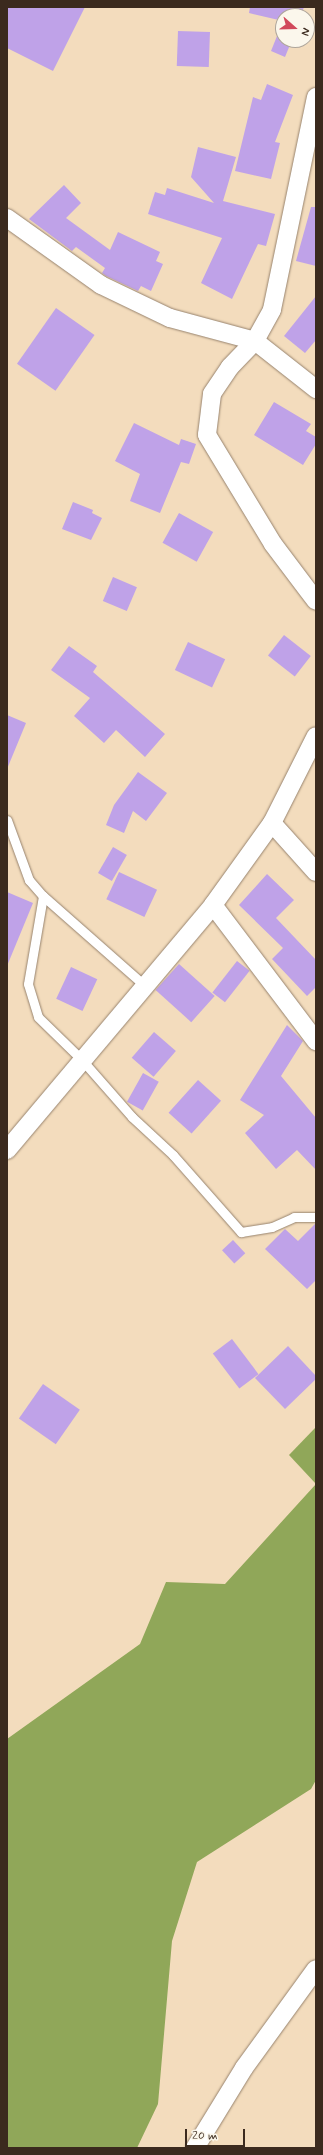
<!DOCTYPE html>
<style>
body{margin:0}
#map{position:relative;width:323px;height:2155px;overflow:hidden;background:#f3dcbd;font-family:Mynerve,sans-serif}
div>[style]{position:absolute}
[style*='--x']{left:calc(var(--x)*1px);top:calc(var(--y)*1px);width:calc(var(--w)*1px);rotate:calc(var(--a)*1deg)}
.forest>*{inset:0;background:#90a759}
.building>*{inset:0;background:#bfa2e8;transform-origin:0 0}
.roads{filter:drop-shadow(0 0 1px #97836e) drop-shadow(0 0 1px #97836e)}
.service>*{height:9px;margin:-4.5px;padding:0 4.5px;transform-origin:4.5px;border-radius:4.5px;background:#fff}
.minor>*{height:18px;margin:-9px;padding:0 9px;transform-origin:9px;border-radius:9px;background:#fff}
span{translate:-50% -50%;white-space:nowrap;text-align:center;line-height:1.15;-webkit-text-stroke:4px #fbf7ec;paint-order:stroke}
.frame{position:absolute;inset:0;border:8px solid #3b2a1e;pointer-events:none}
.north{position:absolute;left:275px;top:8px;width:40px;height:40px;box-sizing:border-box;background:#fbf7ec;border:1px solid #aea59a;border-radius:50%;rotate:110deg;font-size:11px;font-weight:700;line-height:16px;text-align:center;color:#3b2a1e}
.north::after{content:'';display:block;margin:auto;width:14px;height:18px;background:#d1495b;clip-path:polygon(50% 0,100% 100%,50% 72%,0 100%)}
.scale{position:absolute;left:185px;top:2129px;width:60px;height:18px;box-sizing:border-box;border:2px solid #3b2a1e;border-top:0;padding-left:5px;font-size:12px;line-height:14px;white-space:nowrap;color:#3b2a1e;-webkit-text-stroke:3px #fbf7ec;paint-order:stroke}
</style>
<div id="map">
<div class="forest">
<i style="clip-path:polygon(316px 1427px,316px 1484px,289px 1455px)"></i>
<i style="clip-path:polygon(316px 1484px,316px 1780px,311px 1789px,197px 1862px,172px 1941px,158px 2104px,137px 2148px,7px 2148px,7px 1739px,140px 1644px,166px 1582px,225px 1584px)"></i>
</div>
<div class="building">
<i style="clip-path:polygon(7px 7px,85px 7px,53px 71px,7px 48px)"></i>
<i style="clip-path:polygon(250px 7px,304px 7px,301px 16px,283px 16px,283px 21px,249px 13px)"></i>
<i style="left:178px;top:31px;width:32px;height:35px;rotate:2deg"></i>
<i style="clip-path:polygon(277px 36px,283px 37px,283px 40px,292px 40px,285px 57px,271px 51px)"></i>
<i style="clip-path:polygon(267px 84px,293px 95px,275px 142px,280px 143px,271px 179px,235px 171px,253px 97px,261px 100px)"></i>
<i style="clip-path:polygon(198px 147px,236px 157px,223px 201px,275px 214px,266px 246px,258px 244px,232px 299px,201px 283px,222px 238px,148px 214px,155px 192px,165px 195px,167px 188px,214px 203px,191px 177px)"></i>
<i style="clip-path:polygon(64px 185px,81px 203px,66px 218px,110px 250px,118px 232px,160px 252px,156px 261px,163px 264px,151px 291px,141px 286px,138px 291px,106px 276px,102px 273px,105px 268px,76px 247px,72px 251px,29px 219px)"></i>
<i style="clip-path:polygon(311px 207px,316px 207px,316px 266px,296px 261px)"></i>
<i style="clip-path:polygon(316px 296px,316px 340px,305px 353px,284px 336px)"></i>
<i style="left:56px;top:308px;width:47px;height:68px;rotate:35deg"></i>
<i style="clip-path:polygon(274px 402px,311px 424px,306px 431px,316px 437px,316px 444px,303px 465px,254px 435px)"></i>
<i style="clip-path:polygon(134px 423px,179px 445px,181px 439px,196px 444px,189px 464px,181px 462px,160px 513px,130px 501px,140px 474px,115px 461px)"></i>
<i style="clip-path:polygon(73px 502px,93px 510px,92px 513px,102px 518px,91px 540px,62px 529px)"></i>
<i style="left:179px;top:513px;width:39px;height:34px;rotate:29deg"></i>
<i style="left:113px;top:577px;width:26px;height:26px;rotate:23deg"></i>
<i style="left:284px;top:635px;width:34px;height:26px;rotate:38deg"></i>
<i style="left:188px;top:642px;width:41px;height:31px;rotate:25deg"></i>
<i style="clip-path:polygon(69px 646px,97px 666px,93px 672px,165px 734px,145px 757px,116px 730px,104px 743px,74px 716px,90px 698px,51px 670px)"></i>
<i style="clip-path:polygon(7px 715px,26px 723px,7px 769px)"></i>
<i style="clip-path:polygon(138px 772px,167px 793px,146px 821px,133px 811px,124px 833px,106px 825px,114px 805px)"></i>
<i style="left:113px;top:847px;width:16px;height:30px;rotate:30deg"></i>
<i style="left:119px;top:872px;width:42px;height:30px;rotate:25deg"></i>
<i style="clip-path:polygon(267px 874px,294px 900px,276px 918px,316px 960px,316px 987px,307px 996px,272px 959px,283px 948px,239px 905px)"></i>
<i style="clip-path:polygon(7px 892px,33px 903px,7px 966px)"></i>
<i style="left:237px;top:961px;width:16px;height:40px;rotate:38deg"></i>
<i style="left:179px;top:964px;width:48px;height:35px;rotate:42deg"></i>
<i style="left:71px;top:967px;width:29px;height:35px;rotate:25deg"></i>
<i style="clip-path:polygon(287px 1025px,303px 1041px,281px 1076px,316px 1118px,316px 1170px,297px 1150px,276px 1169px,245px 1133px,264px 1115px,240px 1100px)"></i>
<i style="left:154px;top:1032px;width:29px;height:34px;rotate:41deg"></i>
<i style="left:143px;top:1073px;width:18px;height:33px;rotate:29deg"></i>
<i style="left:198px;top:1080px;width:31px;height:44px;rotate:42deg"></i>
<i style="clip-path:polygon(316px 1223px,316px 1280px,307px 1289px,265px 1249px,285px 1229px,298px 1241px)"></i>
<i style="left:233px;top:1240px;width:18px;height:15px;rotate:47deg"></i>
<i style="left:232px;top:1339px;width:44px;height:24px;rotate:53deg"></i>
<i style="clip-path:polygon(288px 1346px,316px 1376px,316px 1379px,285px 1409px,255px 1378px)"></i>
<i style="left:43px;top:1384px;width:45px;height:42px;rotate:35deg"></i>
</div>
<div class="roads">
<div class="service">
<i style="--x:7;--y:820;--w:64;--a:69.9"></i>
<i style="--x:29;--y:880;--w:21;--a:49"></i>
<i style="--x:43;--y:896;--w:136;--a:41.4"></i>
<i style="--x:43;--y:896;--w:89;--a:99.7"></i>
<i style="--x:28;--y:984;--w:34;--a:73"></i>
<i style="--x:38;--y:1017;--w:62;--a:44.3"></i>
<i style="--x:82;--y:1060;--w:76;--a:48.7"></i>
<i style="--x:132;--y:1117;--w:56;--a:42.8"></i>
<i style="--x:173;--y:1155;--w:103;--a:48.6"></i>
<i style="--x:241;--y:1232;--w:31;--a:-9"></i>
<i style="--x:272;--y:1227;--w:24;--a:-24"></i>
<i style="--x:294;--y:1217;--w:22;--a:0"></i>
</div>
<div class="minor">
<i style="--x:316;--y:97;--w:217;--a:101.7"></i>
<i style="--x:272;--y:310;--w:35;--a:119"></i>
<i style="--x:255;--y:341;--w:36;--a:134"></i>
<i style="--x:230;--y:367;--w:32;--a:124"></i>
<i style="--x:212;--y:394;--w:41;--a:97"></i>
<i style="--x:207;--y:435;--w:127;--a:58.8"></i>
<i style="--x:273;--y:544;--w:71;--a:53"></i>
<i style="--x:7;--y:218;--w:115;--a:35.5"></i>
<i style="--x:101;--y:285;--w:76;--a:25.6"></i>
<i style="--x:170;--y:318;--w:88;--a:15.1"></i>
<i style="--x:255;--y:341;--w:78;--a:38.2"></i>
<i style="--x:272;--y:823;--w:66;--a:48.1"></i>
<i style="--x:213;--y:905;--w:171;--a:52.9"></i>
<i style="--x:7;--y:1150;--w:320;--a:-49.9"></i>
<i style="--x:213;--y:905;--w:101;--a:-54.3"></i>
<i style="--x:272;--y:823;--w:97;--a:-63.2"></i>
<i style="--x:195;--y:2148;--w:94;--a:-58.5"></i>
<i style="--x:244;--y:2068;--w:122;--a:-54"></i>
</div>
</div>
<div class="frame"></div>
<div class="north">N</div>
<div class="scale">20 m</div>
</div>
